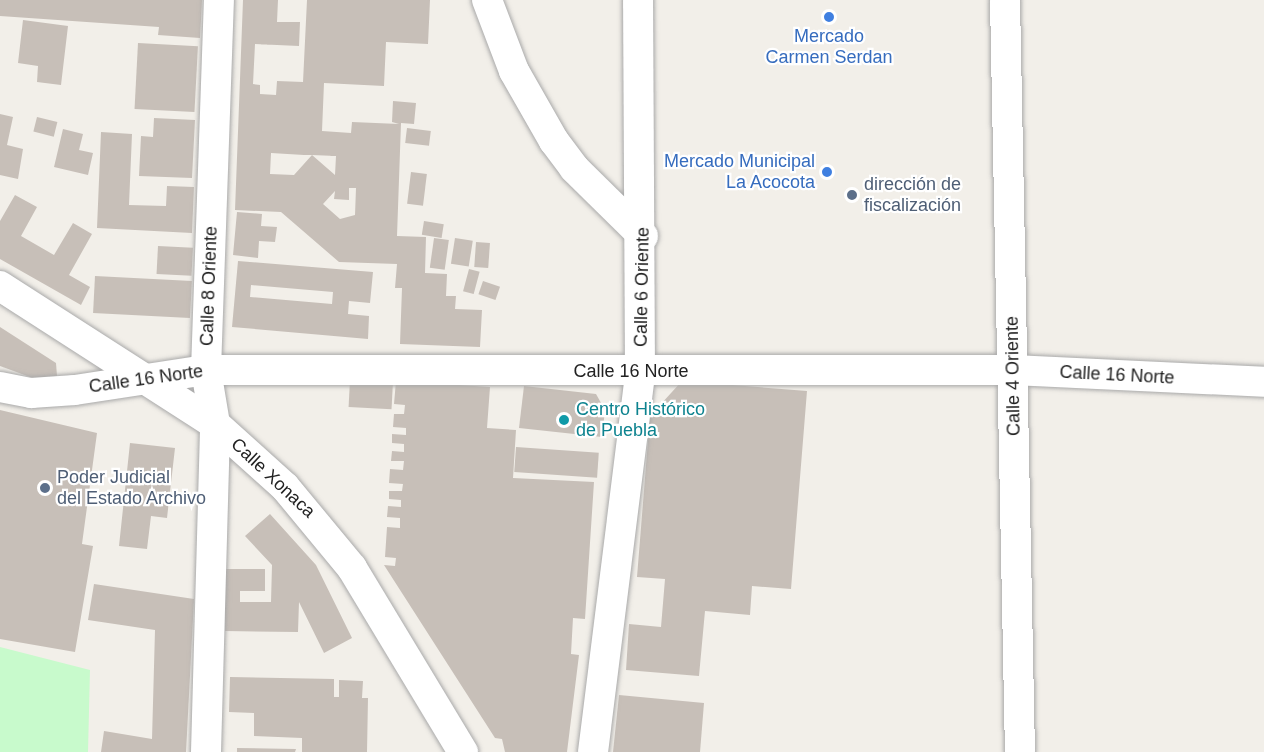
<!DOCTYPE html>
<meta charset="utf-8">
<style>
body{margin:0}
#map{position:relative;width:1264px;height:752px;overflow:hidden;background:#f2efe9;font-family:Helvetica,sans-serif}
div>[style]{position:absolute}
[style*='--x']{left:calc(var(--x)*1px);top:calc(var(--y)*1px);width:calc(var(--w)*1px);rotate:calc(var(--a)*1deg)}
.park>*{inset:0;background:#c8facc}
.building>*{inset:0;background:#c7bfb8;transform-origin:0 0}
.roads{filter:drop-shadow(0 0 2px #a9a9a9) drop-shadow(0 0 2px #a9a9a9)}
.minor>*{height:30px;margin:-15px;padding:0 15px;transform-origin:15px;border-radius:15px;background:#fff}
.dots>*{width:16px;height:16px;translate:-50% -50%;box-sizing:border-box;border:3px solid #fff;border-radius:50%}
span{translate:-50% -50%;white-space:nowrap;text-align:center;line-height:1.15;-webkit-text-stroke:4.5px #fff;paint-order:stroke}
.shop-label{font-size:18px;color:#366cbe}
.right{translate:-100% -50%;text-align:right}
.service-label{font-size:18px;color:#4e5e75}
.left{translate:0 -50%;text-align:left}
.street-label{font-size:18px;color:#222}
.culture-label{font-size:18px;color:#0d838f}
</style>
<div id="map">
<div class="park">
<i style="clip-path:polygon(0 647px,90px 670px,88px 752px,0 752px)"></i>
</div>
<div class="building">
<i style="clip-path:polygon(0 0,202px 0,200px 38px,158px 35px,159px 27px,0 16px)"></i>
<i style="clip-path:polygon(evenodd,243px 0,278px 0,277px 22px,300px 22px,299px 46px,255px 44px,253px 84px,260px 85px,260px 94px,276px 95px,277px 81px,303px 82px,307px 0,430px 0,428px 44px,386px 42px,384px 86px,324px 83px,322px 131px,351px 133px,352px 122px,399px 124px,392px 122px,393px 101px,416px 103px,414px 124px,401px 123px,397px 236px,426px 237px,425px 273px,447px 274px,446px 296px,456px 296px,455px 309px,482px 310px,480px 347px,400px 344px,402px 288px,395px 288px,397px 264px,339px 262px,281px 212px,235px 210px,243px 0,271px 153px,304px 155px,312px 155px,294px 175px,270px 174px,271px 153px,243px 0,312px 155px,336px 156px,335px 175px,312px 155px,243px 0,349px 188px,356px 188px,355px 215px,340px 219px,323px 204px,335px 191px,334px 199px,349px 200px,349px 188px)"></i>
<i style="clip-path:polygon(23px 20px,68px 26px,61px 85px,37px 82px,38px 66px,18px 63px)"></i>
<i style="left:138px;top:43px;width:60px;height:66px;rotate:3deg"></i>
<i style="clip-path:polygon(0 114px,13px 117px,7px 145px,23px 149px,18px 179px,0 175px)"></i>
<i style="left:37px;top:117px;width:21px;height:15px;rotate:14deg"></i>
<i style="clip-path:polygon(154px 118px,195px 120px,192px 178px,139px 176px,141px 136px,153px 137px)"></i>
<i style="left:407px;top:128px;width:24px;height:15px;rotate:7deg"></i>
<i style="clip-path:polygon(63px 129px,83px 134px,79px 150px,93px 153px,88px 175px,54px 167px)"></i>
<i style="clip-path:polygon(101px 132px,132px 134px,129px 205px,166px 206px,167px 186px,194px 187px,192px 233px,97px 228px)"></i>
<i style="left:411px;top:172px;width:16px;height:32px;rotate:7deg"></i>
<i style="clip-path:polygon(15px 195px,37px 207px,21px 236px,54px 255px,73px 223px,92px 234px,69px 275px,90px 287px,81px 305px,0 259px,0 221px)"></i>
<i style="clip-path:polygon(237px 212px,262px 214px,261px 226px,277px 227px,275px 242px,259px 241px,258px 258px,233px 255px)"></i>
<i style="left:424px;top:221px;width:20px;height:14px;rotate:9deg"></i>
<i style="left:434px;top:238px;width:15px;height:30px;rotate:8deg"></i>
<i style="left:455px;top:238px;width:18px;height:26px;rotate:9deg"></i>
<i style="left:476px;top:242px;width:14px;height:25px;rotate:4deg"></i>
<i style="left:158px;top:246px;width:35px;height:28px;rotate:3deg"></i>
<i style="clip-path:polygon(evenodd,238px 261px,373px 272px,370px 303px,349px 301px,348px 314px,369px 316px,368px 339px,232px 327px,238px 261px,251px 285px,333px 292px,332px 304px,250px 297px,251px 285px)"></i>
<i style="left:469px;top:269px;width:11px;height:23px;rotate:15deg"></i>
<i style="left:95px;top:276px;width:97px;height:37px;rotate:3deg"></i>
<i style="left:483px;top:281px;width:18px;height:14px;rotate:19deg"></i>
<i style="clip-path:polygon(0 327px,56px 363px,57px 376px,41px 381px,0 366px)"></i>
<i style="left:350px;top:380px;width:43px;height:27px;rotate:3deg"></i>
<i style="clip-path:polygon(396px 381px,490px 387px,487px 428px,516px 430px,513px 478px,594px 482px,585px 619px,573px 618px,571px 654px,579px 655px,567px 752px,505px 752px,502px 739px,495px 738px,384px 565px,395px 566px,396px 558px,385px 557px,387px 527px,400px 528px,400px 518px,387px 517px,388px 506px,401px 507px,401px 500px,389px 499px,389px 491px,402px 491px,403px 484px,389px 483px,390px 469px,403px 470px,404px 461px,391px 461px,392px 451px,404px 452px,404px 444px,392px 443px,392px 434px,406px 435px,406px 428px,393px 427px,394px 414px,404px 414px,405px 405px,394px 404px)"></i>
<i style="clip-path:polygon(682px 381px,807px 391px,791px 589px,752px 586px,750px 615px,705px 611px,699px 676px,626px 670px,629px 624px,661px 627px,665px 579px,637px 577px,650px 416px)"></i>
<i style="clip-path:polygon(524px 386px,596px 394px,605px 410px,602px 437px,519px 428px)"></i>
<i style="clip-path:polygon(0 410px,97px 433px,82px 544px,93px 546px,75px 652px,0 639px)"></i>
<i style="clip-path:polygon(130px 443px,175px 448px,167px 518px,151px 516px,147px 549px,119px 546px)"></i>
<i style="left:516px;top:447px;width:83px;height:25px;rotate:4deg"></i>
<i style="clip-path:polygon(270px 514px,316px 565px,352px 638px,324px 653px,299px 602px,298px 632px,225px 631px,225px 569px,265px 569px,265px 591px,240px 591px,240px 602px,271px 602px,272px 565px,245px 536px)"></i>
<i style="clip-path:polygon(94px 584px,194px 599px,186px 752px,101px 752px,104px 731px,152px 739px,155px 630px,88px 620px)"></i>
<i style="clip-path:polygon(230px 677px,334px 679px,334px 697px,339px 697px,339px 680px,363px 681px,362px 698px,368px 698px,367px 752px,302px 752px,302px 738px,254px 736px,254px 713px,229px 712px)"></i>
<i style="clip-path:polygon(619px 695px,704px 703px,700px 752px,613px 752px)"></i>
<i style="clip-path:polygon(237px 748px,296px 749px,295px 752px,237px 752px)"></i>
</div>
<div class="roads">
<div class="minor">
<i style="--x:487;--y:0;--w:76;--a:69.2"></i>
<i style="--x:514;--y:71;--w:81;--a:60.3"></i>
<i style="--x:554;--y:141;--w:34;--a:53"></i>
<i style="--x:574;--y:168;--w:97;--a:44.6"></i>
<i style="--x:1005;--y:0;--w:752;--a:88.86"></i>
<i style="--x:0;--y:286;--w:255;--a:32.7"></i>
<i style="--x:215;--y:424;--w:94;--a:42"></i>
<i style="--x:285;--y:487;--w:105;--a:50.4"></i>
<i style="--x:352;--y:568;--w:215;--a:58.9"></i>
<i style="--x:0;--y:387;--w:32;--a:11"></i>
<i style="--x:31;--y:393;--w:44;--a:-3.9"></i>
<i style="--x:75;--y:390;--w:133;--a:-8.7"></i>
<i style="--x:206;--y:370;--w:807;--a:0"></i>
<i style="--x:1013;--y:370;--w:251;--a:2.7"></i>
<i style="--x:206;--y:752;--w:328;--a:-88.4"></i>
<i style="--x:215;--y:424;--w:55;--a:-99.5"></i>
<i style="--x:206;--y:370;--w:370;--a:-88"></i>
<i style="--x:593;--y:752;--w:383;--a:-82.9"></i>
<i style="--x:640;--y:372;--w:372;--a:-90.3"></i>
</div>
</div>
<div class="dots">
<i style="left:829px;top:17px;background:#3f7fe0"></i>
<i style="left:827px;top:172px;background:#3f7fe0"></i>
<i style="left:852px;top:195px;background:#5c6f8a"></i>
<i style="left:564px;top:420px;background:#0f9aa8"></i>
<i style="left:45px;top:488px;background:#5c6f8a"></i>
</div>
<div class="shop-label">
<span style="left:829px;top:47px">Mercado<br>Carmen Serdan</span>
<span class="right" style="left:815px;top:172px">Mercado Municipal<br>La Acocota</span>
</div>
<div class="service-label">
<span class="left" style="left:864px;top:195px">dirección de<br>fiscalización</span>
<span class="left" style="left:57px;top:488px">Poder Judicial<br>del Estado Archivo</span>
</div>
<div class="street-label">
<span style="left:209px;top:286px;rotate:-88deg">Calle 8 Oriente</span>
<span style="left:642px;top:287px;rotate:-89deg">Calle 6 Oriente</span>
<span style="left:631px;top:371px">Calle 16 Norte</span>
<span style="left:1117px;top:375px;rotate:3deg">Calle 16 Norte</span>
<span style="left:1013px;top:376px;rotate:-91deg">Calle 4 Oriente</span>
<span style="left:146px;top:379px;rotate:-8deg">Calle 16 Norte</span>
<span style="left:273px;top:478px;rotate:43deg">Calle Xonaca</span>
</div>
<div class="culture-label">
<span class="left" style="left:576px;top:420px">Centro Histórico<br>de Puebla</span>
</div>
</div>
